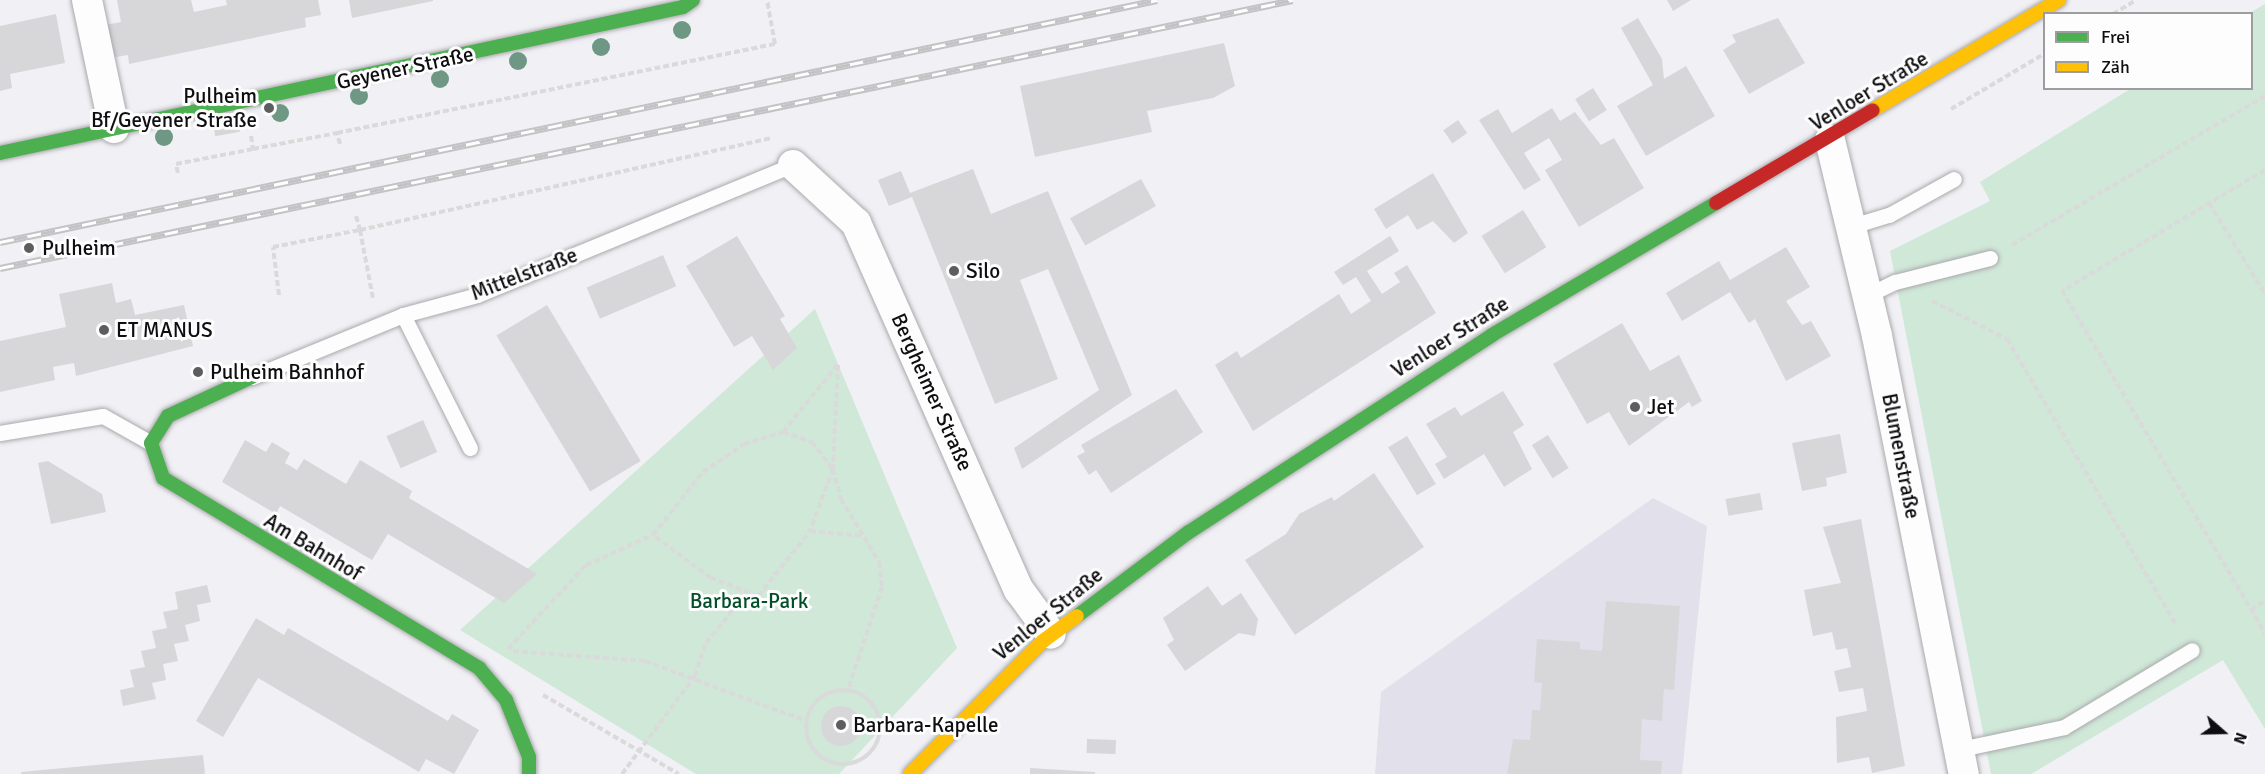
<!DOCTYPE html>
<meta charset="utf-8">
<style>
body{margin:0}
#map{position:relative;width:2265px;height:774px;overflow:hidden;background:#f1f0f5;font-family:Signika,sans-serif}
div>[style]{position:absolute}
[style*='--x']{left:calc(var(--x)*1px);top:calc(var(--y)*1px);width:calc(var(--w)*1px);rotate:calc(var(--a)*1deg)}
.built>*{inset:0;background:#e2e1eb}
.green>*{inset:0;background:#cfe8d8}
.building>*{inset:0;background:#d7d7da;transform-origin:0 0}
.round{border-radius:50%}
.path>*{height:4px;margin-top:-2px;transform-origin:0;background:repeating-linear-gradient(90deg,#dadadb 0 6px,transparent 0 9px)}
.path>.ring{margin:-2px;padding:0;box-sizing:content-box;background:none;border:4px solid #dadadb;border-radius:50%}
.roads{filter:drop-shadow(0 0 2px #aaa9ac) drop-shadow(0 0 2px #aaa9ac)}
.lane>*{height:15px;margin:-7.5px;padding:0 7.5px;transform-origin:7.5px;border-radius:7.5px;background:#fdfdfe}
.street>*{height:30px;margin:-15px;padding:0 15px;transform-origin:15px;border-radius:15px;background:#fdfdfe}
.fast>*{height:14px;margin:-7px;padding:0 7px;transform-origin:7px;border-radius:7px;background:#4caf50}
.slow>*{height:14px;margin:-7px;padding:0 7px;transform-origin:7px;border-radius:7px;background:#ffc107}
.jam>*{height:14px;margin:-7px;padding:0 7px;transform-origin:7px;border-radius:7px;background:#c62828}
.rail>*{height:7px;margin-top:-3.5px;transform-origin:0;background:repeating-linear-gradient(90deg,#fdfdfe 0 14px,#c3c3c5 0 28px);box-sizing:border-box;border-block:2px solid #c3c3c5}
.trees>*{width:18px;height:18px;margin:-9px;border-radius:50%;background:#6e9784}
.dots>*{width:16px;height:16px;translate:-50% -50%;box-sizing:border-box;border:3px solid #fdfdfe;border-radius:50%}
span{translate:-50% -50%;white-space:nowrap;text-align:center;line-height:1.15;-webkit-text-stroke:6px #fdfdfe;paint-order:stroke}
.street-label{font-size:21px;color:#0e0e10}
.poi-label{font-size:21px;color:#0e0e10}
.right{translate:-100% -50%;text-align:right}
.left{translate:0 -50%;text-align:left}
.park-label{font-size:21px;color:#024e28}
.legend{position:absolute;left:2043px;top:12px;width:210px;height:78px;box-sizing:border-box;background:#fdfdfe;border:2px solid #9d9d9f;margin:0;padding:8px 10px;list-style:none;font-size:18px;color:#0e0e10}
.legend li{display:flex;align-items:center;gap:12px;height:30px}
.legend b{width:30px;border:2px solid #9d9d9f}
.north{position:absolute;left:2193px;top:702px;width:60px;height:60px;-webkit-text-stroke:4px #fdfdfe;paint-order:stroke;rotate:110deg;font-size:16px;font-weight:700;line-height:24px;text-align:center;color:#0e0e10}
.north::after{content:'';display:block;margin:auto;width:21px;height:27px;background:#0e0e10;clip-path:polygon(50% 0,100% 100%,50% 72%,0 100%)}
</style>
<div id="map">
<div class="built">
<i style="clip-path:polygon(1653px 498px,1707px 526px,1682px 774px,1375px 774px,1381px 692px)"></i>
</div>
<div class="green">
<i style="clip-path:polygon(2265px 4px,2265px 729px,2223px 660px,2031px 774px,1991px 774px,1890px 251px,1990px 201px,1980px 182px,2130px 89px,2252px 88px,2250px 13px)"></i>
<i style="clip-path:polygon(815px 309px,957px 648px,839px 774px,696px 774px,460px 630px)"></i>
</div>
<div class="building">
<i style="clip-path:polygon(117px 0,191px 0,194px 12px,227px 5px,226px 0,318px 0,321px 15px,305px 18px,306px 27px,129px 64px,128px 55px,110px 58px,105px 25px,121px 22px)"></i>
<i style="clip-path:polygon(349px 0,433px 0,433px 1px,352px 18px)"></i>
<i style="clip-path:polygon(1667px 0,1691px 0,1673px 11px)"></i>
<i style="clip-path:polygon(56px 14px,65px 63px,10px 74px,12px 88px,0 91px,0 26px)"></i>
<i style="clip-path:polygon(1638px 18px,1662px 59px,1664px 79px,1686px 66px,1715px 116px,1646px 156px,1617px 106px,1653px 85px,1621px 28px)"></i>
<i style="clip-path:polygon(1778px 18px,1805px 63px,1749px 94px,1723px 50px,1736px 42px,1732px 35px)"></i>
<i style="clip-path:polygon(1224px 43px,1235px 86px,1213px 98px,1147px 111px,1152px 132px,1035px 157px,1020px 86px)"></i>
<i style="left:1593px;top:88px;width:26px;height:21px;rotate:58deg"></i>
<i style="clip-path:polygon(1552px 108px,1560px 121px,1575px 112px,1601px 145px,1614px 138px,1644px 188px,1579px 227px,1545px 170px,1562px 160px,1549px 138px,1524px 153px,1541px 180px,1524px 190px,1479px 120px,1498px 109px,1512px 133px)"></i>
<i style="left:1458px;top:120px;width:16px;height:18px;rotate:55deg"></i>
<i style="left:238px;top:121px;width:11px;height:25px;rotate:80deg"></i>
<i style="clip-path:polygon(973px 169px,991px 214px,1048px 191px,1132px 395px,1022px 469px,1014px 448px,1099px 390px,1048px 269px,1020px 280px,1058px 379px,995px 404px,912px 197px,889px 206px,878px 180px,901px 171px,910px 193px)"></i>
<i style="clip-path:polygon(1433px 173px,1468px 233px,1454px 243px,1433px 221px,1417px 230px,1408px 215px,1386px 229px,1374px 209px)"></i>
<i style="left:1141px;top:179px;width:31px;height:81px;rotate:61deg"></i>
<i style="left:1523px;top:210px;width:44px;height:49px;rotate:58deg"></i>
<i style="clip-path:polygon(737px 236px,785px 316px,780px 319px,797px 348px,773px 370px,752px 336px,734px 347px,686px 266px)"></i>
<i style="clip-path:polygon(1390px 236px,1399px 251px,1367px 271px,1382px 294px,1400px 282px,1394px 273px,1407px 265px,1436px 313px,1253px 431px,1215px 365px,1237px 351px,1241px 358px,1339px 294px,1351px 314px,1371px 301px,1356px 277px,1343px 285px,1334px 272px)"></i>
<i style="clip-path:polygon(1786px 247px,1810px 287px,1786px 301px,1802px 325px,1811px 321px,1831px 356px,1786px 381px,1755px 319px,1749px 323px,1730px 292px,1682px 321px,1666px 293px,1719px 261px,1730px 280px)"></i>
<i style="left:663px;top:255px;width:34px;height:83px;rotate:67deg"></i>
<i style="clip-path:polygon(112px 283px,116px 303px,131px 299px,135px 315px,184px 305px,193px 346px,76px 376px,74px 363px,53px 367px,55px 380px,0 392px,0 341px,66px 327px,59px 294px)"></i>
<i style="left:547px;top:305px;width:182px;height:59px;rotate:59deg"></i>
<i style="clip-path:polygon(1622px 323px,1650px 371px,1679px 355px,1702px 401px,1692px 407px,1689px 402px,1629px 446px,1609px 412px,1587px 424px,1553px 364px)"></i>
<i style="clip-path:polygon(1176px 389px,1203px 432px,1111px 493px,1096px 470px,1089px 475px,1077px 456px,1085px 452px,1081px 445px)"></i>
<i style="clip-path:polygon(1503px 391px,1524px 425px,1513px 432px,1532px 469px,1504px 487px,1484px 454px,1444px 479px,1435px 464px,1447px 457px,1426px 424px,1455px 407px,1461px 416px)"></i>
<i style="left:423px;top:420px;width:35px;height:40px;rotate:66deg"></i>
<i style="clip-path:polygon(1840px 434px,1847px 473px,1826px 478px,1827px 486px,1802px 491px,1792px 443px)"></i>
<i style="left:1548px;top:435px;width:39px;height:19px;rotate:58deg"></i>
<i style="left:1407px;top:436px;width:56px;height:22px;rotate:59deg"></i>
<i style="clip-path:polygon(245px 440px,266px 452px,272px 442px,290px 453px,285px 463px,297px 470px,304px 459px,346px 484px,360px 460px,412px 491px,409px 498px,537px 574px,504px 603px,388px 534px,372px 560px,280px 506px,276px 514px,222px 482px)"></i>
<i style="clip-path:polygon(48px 461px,102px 494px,106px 512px,51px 524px,38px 463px)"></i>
<i style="clip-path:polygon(1374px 473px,1424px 547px,1295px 635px,1245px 560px,1286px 534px,1299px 514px,1332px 497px,1334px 501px)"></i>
<i style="left:1760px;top:493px;width:17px;height:35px;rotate:80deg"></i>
<i style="clip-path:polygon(1861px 519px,1905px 766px,1872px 773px,1869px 757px,1837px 763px,1836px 717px,1867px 711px,1863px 688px,1839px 692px,1834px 671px,1851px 667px,1847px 648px,1836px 650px,1832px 632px,1813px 636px,1804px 590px,1841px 583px,1823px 527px)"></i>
<i style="clip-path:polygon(207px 585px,211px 602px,197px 605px,200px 621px,185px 625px,189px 641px,174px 644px,178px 661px,163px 664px,166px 680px,152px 683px,156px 699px,123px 706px,120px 690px,134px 687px,130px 670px,145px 667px,141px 651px,156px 648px,152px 631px,167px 628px,163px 612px,178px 609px,175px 592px)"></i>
<i style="clip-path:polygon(1208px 586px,1222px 606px,1241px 593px,1258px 619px,1255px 636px,1239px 633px,1185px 671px,1167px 645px,1174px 640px,1163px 618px)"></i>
<i style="clip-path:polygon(1606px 601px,1680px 606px,1674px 690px,1664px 689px,1662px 721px,1642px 719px,1640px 760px,1662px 761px,1661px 774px,1507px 774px,1513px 739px,1530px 740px,1532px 710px,1540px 710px,1542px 683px,1534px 682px,1537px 639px,1580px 642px,1580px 649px,1602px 651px)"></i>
<i style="clip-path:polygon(256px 618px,284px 635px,288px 628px,448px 721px,452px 714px,479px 730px,454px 774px,426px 759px,419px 772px,258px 678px,223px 737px,196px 721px)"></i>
<i class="round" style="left:821px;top:706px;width:40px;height:40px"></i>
<i style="left:1087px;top:739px;width:29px;height:14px;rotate:2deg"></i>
<i style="clip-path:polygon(203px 755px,205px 774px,21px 774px,21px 772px)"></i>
<i style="clip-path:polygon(1030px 768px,1095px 772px,1095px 774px,1030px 774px)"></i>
</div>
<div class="path">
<i style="--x:2113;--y:14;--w:27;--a:-31"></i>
<i style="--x:1951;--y:109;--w:108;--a:-30.6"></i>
<i style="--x:251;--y:136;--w:13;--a:81"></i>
<i style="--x:253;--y:149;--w:86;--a:-10.8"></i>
<i style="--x:340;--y:144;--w:11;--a:-105"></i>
<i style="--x:337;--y:133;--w:447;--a:-11.5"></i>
<i style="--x:775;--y:44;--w:45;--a:-100.3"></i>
<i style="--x:2265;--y:170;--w:236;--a:149.2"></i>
<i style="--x:2062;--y:291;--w:398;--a:59.3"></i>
<i style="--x:178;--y:173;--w:9;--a:-103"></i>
<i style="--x:176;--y:164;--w:78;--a:-11"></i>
<i style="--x:2209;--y:203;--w:107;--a:58.4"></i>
<i style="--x:356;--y:216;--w:15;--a:74"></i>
<i style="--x:360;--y:230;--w:421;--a:-12.6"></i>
<i style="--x:2012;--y:245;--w:294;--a:-30.5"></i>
<i style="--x:279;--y:295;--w:48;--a:-97.1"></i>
<i style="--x:273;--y:247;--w:89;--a:-11.1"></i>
<i style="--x:360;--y:230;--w:69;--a:79.2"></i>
<i style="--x:1932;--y:301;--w:84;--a:26.9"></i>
<i style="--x:2007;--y:339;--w:334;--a:59.4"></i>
<i style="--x:838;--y:365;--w:104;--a:92.8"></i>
<i style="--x:833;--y:469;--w:66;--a:110.4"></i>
<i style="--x:810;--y:531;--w:53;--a:5.4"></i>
<i style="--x:783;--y:432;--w:31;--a:19"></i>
<i style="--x:812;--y:442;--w:34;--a:52"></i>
<i style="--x:833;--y:469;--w:31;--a:75"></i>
<i style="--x:841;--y:499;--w:74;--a:58.9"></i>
<i style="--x:879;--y:562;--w:25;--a:83"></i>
<i style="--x:882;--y:587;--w:108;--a:108.3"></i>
<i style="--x:758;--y:596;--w:50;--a:-159"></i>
<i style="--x:711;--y:578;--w:72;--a:-143.4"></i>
<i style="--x:653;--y:535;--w:80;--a:-51.6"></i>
<i style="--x:703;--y:472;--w:50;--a:-34.3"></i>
<i style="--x:744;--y:444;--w:41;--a:-17.1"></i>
<i style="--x:783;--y:432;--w:87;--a:-51"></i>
<i style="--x:2251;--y:610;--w:17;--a:-33"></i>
<i style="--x:508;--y:649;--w:115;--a:-47.1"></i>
<i style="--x:586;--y:565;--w:73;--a:-24.1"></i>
<i style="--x:513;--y:651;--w:132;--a:4.3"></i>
<i style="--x:645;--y:661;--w:172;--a:20.4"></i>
<i class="ring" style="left:806px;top:690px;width:70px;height:70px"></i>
<i style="--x:543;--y:695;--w:157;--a:30.2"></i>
<i style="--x:622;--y:774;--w:122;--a:-53.3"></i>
<i style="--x:695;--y:676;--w:35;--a:-72"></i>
<i style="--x:706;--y:643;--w:41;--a:-50.9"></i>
<i style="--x:732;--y:611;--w:30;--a:-30"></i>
<i style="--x:758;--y:596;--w:83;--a:-51.3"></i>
</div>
<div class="roads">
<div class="lane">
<i style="--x:1852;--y:226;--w:39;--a:-17"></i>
<i style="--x:1889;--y:215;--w:74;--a:-29"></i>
<i style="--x:1868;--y:295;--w:30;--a:-26"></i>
<i style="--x:1895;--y:282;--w:98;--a:-14.2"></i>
<i style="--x:403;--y:315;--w:149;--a:63.3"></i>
<i style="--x:252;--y:377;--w:163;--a:-22.3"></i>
<i style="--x:403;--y:315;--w:77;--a:-15.1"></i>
<i style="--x:477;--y:295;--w:342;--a:-22.4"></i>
<i style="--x:0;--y:433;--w:104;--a:-9.4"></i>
<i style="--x:103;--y:416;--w:55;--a:29.4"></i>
<i style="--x:1960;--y:749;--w:106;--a:-11.9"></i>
<i style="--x:2064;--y:727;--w:149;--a:-31"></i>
</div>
<div class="street">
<i style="--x:87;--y:0;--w:131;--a:78.1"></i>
<i style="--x:1830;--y:140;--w:202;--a:76.5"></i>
<i style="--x:1877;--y:336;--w:447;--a:78.8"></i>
<i style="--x:793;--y:165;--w:86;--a:42.6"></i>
<i style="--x:856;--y:223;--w:402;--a:66.1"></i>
<i style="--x:1019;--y:590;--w:54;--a:54"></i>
</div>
<div class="fast">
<i style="--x:0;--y:153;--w:698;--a:-12.07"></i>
<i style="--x:683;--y:7;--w:12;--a:-35"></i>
<i style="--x:252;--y:377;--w:93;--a:155.1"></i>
<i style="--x:168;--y:416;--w:32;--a:122"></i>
<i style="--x:151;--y:443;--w:37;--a:71"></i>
<i style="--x:163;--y:478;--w:369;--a:31"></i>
<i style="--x:479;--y:668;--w:42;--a:49.8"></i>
<i style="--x:506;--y:700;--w:61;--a:68"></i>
<i style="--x:529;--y:757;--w:17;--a:90"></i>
<i style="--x:1077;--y:616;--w:140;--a:-36.9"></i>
<i style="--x:1189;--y:532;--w:361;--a:-33"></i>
<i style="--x:1492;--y:335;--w:260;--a:-30.5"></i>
</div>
<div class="slow">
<i style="--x:1873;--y:110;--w:216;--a:-30.6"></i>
<i style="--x:910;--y:774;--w:188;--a:-45"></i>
<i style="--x:1043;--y:641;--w:42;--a:-36.3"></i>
</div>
<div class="jam">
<i style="--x:1716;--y:203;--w:182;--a:-30.6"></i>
</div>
</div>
<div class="rail">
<i style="--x:0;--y:242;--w:1182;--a:-11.81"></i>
<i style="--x:0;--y:268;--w:1320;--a:-11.71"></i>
</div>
<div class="trees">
<i style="left:682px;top:30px"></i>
<i style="left:601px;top:47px"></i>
<i style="left:518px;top:61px"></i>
<i style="left:440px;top:79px"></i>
<i style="left:359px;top:96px"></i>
<i style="left:280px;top:113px"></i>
<i style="left:164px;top:137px"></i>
</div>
<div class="dots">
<i style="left:269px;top:108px;background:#5d5d60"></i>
<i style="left:29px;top:248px;background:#5d5d60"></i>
<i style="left:954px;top:271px;background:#5d5d60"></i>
<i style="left:104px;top:330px;background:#5d5d60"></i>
<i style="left:198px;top:372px;background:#5d5d60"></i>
<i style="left:1635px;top:407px;background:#5d5d60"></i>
<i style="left:841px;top:725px;background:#5d5d60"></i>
</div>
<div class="street-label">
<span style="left:405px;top:68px;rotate:-12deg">Geyener Straße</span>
<span style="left:1869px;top:91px;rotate:-31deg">Venloer Straße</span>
<span style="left:524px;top:274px;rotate:-21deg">Mittelstraße</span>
<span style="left:1450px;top:337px;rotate:-32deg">Venloer Straße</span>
<span style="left:932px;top:392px;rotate:66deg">Bergheimer Straße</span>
<span style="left:1901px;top:456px;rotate:79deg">Blumenstraße</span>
<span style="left:313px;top:547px;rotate:31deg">Am Bahnhof</span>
<span style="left:1048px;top:614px;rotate:-39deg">Venloer Straße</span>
</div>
<div class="poi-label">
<span class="right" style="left:257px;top:108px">Pulheim<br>Bf/Geyener Straße</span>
<span class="left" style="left:42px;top:248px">Pulheim</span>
<span class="left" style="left:966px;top:271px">Silo</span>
<span class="left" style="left:116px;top:330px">ET MANUS</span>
<span class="left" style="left:210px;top:372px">Pulheim Bahnhof</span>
<span class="left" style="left:1647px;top:407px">Jet</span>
<span class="left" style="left:853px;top:725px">Barbara-Kapelle</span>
</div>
<div class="park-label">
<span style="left:749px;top:601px">Barbara-Park</span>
</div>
<ul class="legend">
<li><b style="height:8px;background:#4caf50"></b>Frei</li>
<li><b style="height:8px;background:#ffc107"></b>Zäh</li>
</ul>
<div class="north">N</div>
</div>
